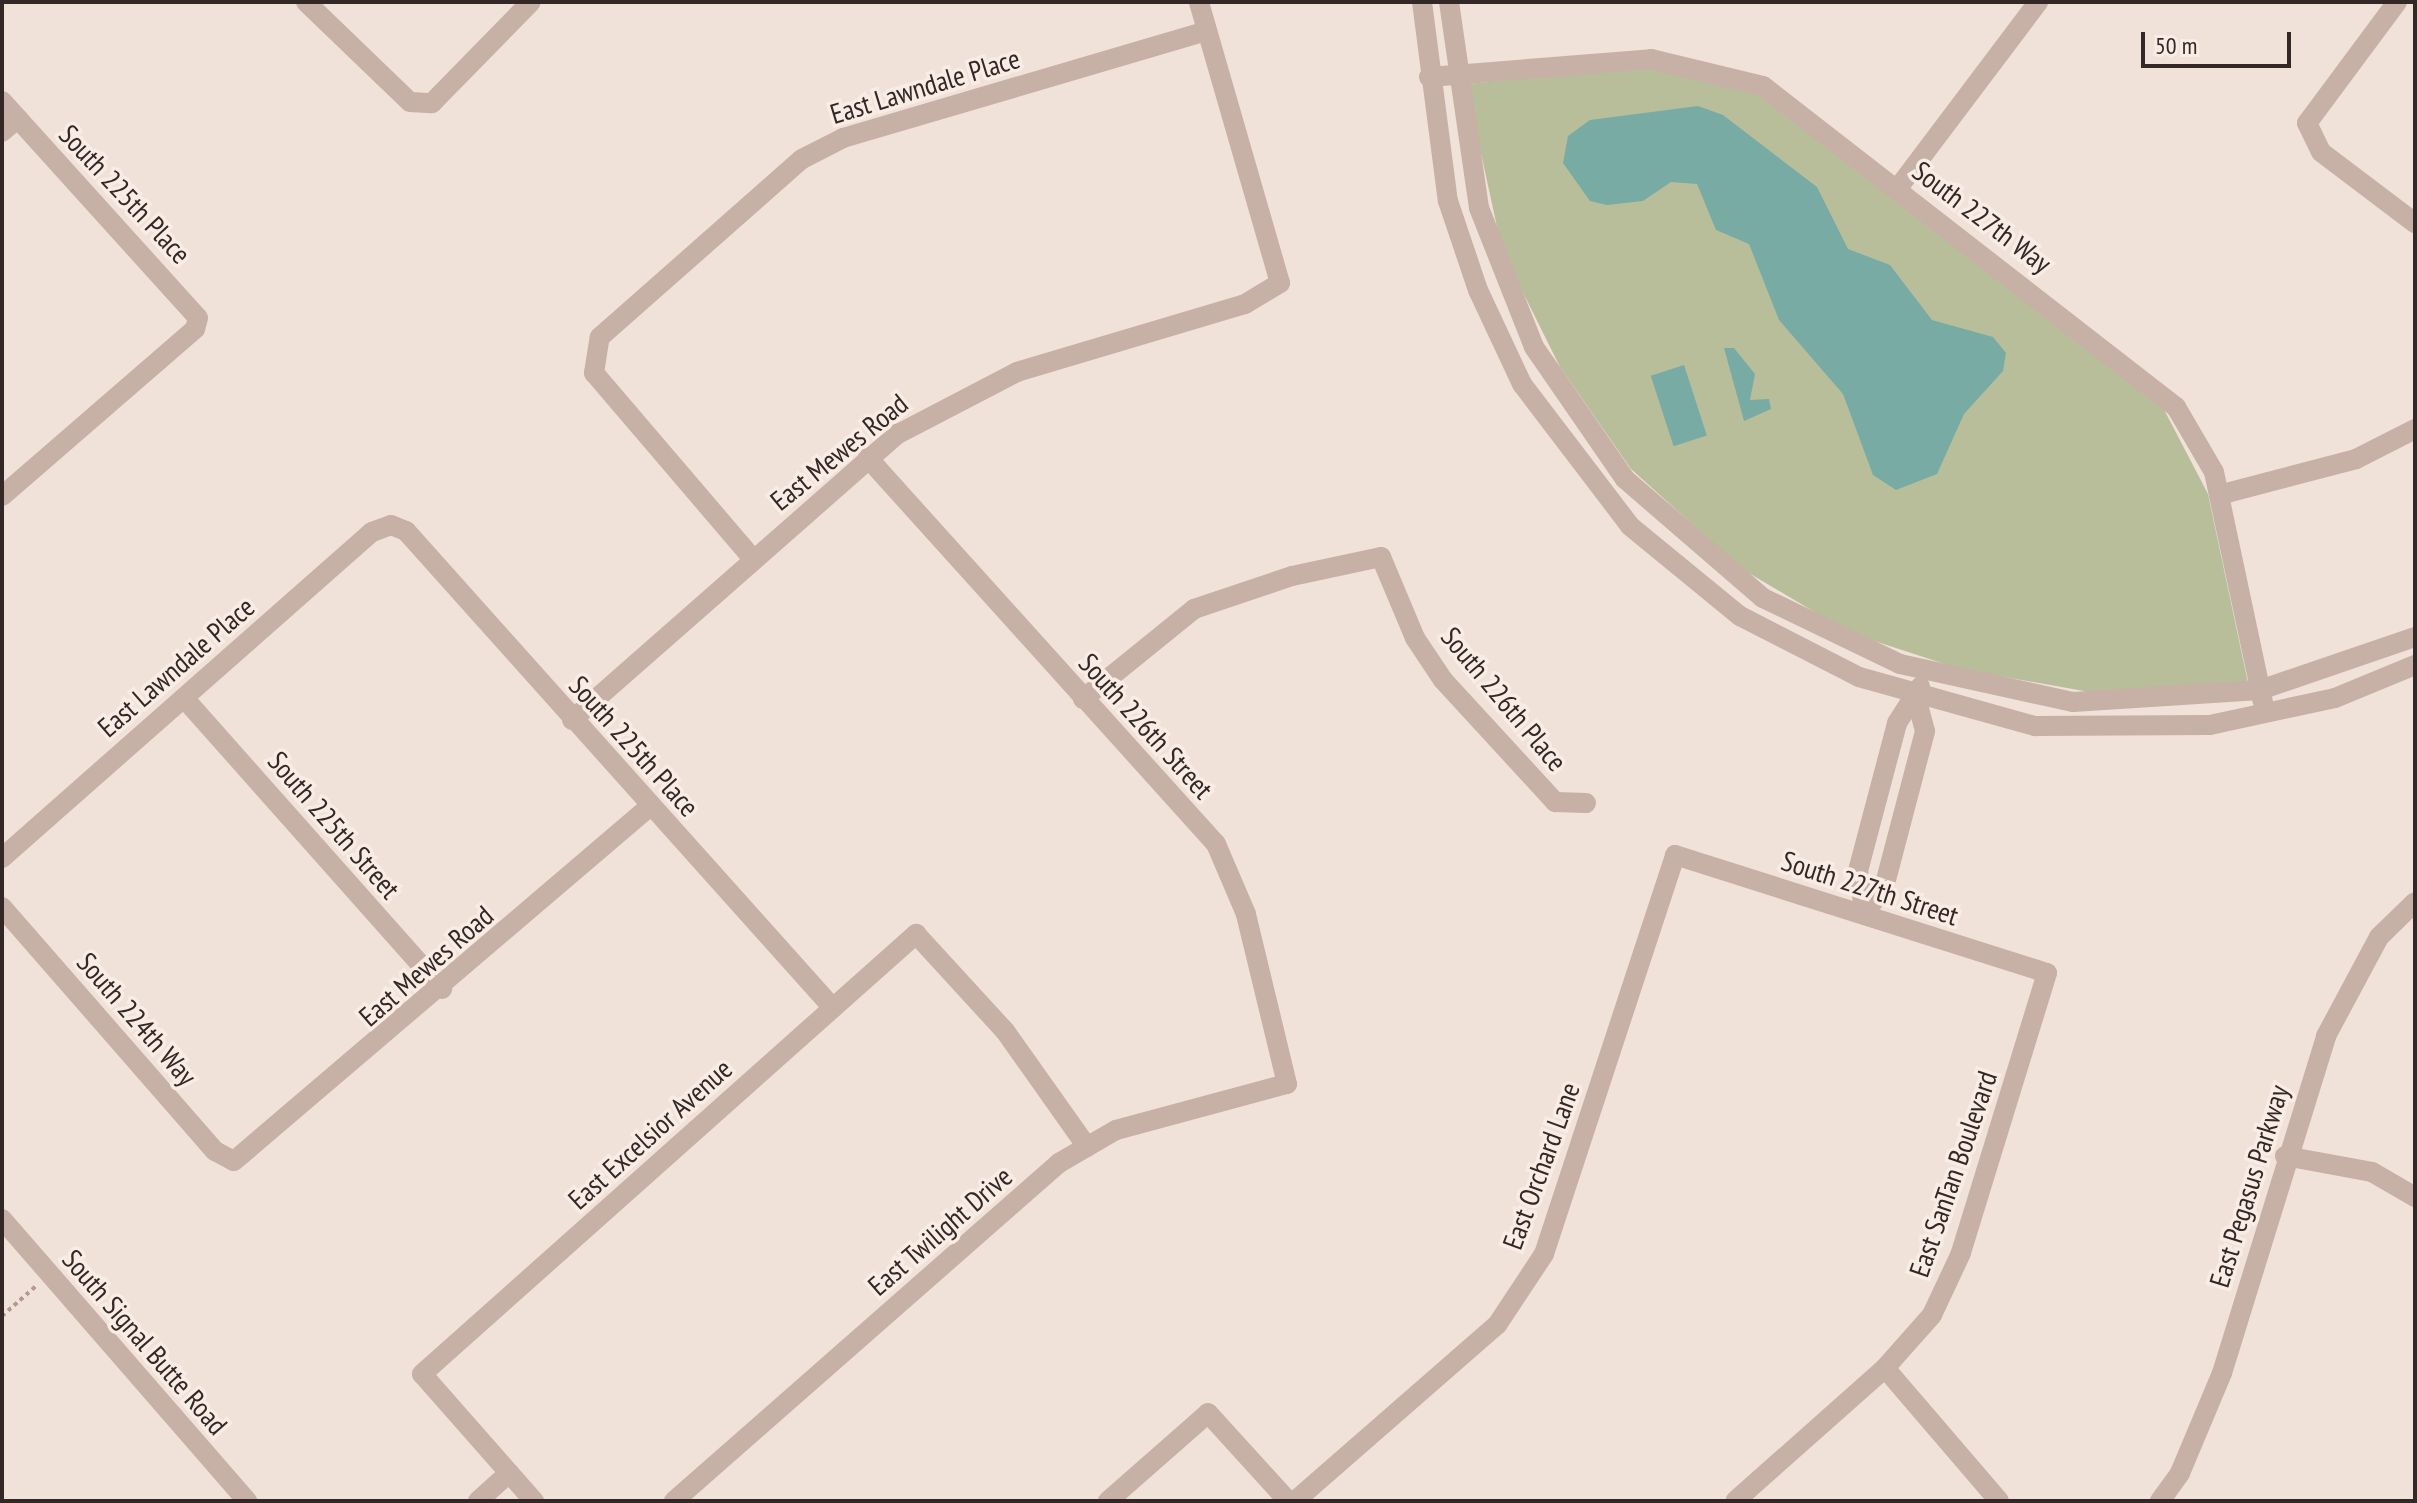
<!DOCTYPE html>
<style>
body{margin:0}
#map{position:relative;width:2417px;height:1503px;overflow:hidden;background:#f0e1d9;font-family:"PT Sans Narrow",sans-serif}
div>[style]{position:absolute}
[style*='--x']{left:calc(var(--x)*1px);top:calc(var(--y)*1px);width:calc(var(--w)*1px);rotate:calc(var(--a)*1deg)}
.green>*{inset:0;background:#b8be9a}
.water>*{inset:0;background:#79aba5;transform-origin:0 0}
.path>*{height:4px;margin-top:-2px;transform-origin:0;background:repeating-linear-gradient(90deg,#b39990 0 4px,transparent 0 8px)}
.minor>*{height:20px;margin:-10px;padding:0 10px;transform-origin:10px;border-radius:10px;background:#c7b0a6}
span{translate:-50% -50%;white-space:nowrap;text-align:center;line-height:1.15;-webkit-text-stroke:7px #f8ece5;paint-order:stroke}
.street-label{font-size:28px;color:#332826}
.frame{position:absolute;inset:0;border:4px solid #332826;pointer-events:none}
.scale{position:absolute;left:2141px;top:32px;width:150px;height:36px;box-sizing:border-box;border:4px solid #332826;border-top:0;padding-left:10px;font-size:24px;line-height:28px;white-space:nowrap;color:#332826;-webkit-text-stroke:6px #f8ece5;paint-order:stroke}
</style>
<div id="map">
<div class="green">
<i style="clip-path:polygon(1659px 67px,1755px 92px,2158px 398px,2208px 494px,2248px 683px,2095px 693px,1960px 669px,1850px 633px,1742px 569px,1631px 469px,1560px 367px,1502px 250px,1466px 84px)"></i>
</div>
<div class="water">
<i style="clip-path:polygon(1698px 106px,1723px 115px,1817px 187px,1848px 249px,1890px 265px,1932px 320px,1993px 337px,2006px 353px,2003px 371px,1964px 414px,1937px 474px,1896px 490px,1873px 475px,1843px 394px,1779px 320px,1749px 244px,1716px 230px,1697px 184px,1671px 182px,1643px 201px,1607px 205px,1590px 201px,1563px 163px,1568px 136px,1590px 120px)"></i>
<i style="clip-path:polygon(1724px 348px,1734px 348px,1755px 374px,1750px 400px,1769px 399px,1771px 409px,1744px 421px)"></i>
<i style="left:1684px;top:365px;width:74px;height:35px;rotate:72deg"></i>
</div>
<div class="path">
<i style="--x:2;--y:1316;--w:45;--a:-41.4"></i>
</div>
<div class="minor">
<i style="--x:306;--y:2;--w:144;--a:43.9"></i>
<i style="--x:410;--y:102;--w:22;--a:3"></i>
<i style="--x:432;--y:103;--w:141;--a:-45.6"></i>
<i style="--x:1422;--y:2;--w:201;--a:82.6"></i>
<i style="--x:1448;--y:201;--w:94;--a:71.4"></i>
<i style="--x:1478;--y:290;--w:104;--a:64.9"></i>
<i style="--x:1522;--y:384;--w:178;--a:52.7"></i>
<i style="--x:1630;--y:526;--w:142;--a:39.3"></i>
<i style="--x:1740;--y:616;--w:134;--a:27.1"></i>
<i style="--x:1859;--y:677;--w:183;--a:15.6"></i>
<i style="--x:2035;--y:726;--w:175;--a:-0.3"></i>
<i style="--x:2210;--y:725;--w:128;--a:-12.2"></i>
<i style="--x:2335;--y:698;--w:87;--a:-22.4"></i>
<i style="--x:1449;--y:2;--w:208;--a:81.7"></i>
<i style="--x:1479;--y:208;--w:149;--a:68.4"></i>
<i style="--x:1534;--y:347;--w:160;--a:55.4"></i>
<i style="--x:1625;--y:479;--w:182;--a:40.8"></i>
<i style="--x:1763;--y:598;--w:152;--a:25.7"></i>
<i style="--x:1900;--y:664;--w:177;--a:12.4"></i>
<i style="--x:2073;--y:702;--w:187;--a:-3.7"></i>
<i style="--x:2260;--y:690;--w:164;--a:-18.9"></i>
<i style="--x:2397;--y:2;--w:151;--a:126.6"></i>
<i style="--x:2307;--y:123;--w:32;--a:64"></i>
<i style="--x:2321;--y:152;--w:118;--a:37.1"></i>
<i style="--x:1429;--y:77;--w:223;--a:-4.6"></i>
<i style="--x:1651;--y:59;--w:115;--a:13.6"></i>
<i style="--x:1763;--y:86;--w:523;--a:37.86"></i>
<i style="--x:2176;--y:407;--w:75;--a:59.7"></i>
<i style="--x:2214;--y:472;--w:236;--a:78"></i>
<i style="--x:2;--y:101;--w:292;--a:47.9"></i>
<i style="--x:198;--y:318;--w:11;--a:105"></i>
<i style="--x:195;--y:329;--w:255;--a:139.1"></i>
<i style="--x:2;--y:132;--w:21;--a:-41"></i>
<i style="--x:1898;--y:188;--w:233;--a:-53"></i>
<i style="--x:2219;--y:495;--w:142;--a:-14.7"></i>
<i style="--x:2356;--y:459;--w:66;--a:-27"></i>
<i style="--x:753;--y:559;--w:245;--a:-130.5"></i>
<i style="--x:594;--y:373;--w:36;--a:-81"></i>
<i style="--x:600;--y:337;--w:269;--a:-41.4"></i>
<i style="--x:802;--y:159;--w:46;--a:-27.1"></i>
<i style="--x:843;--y:138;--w:379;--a:-16.4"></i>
<i style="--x:184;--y:698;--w:389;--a:48.4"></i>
<i style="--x:1083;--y:699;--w:143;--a:-39"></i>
<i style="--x:1194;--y:609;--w:103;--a:-18.6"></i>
<i style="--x:1292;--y:576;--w:91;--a:-12.1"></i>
<i style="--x:1381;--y:557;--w:88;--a:67.2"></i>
<i style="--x:1415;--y:638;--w:50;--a:56.3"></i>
<i style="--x:1443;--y:680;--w:166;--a:47.4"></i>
<i style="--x:1555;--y:802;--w:31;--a:2"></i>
<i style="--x:572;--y:720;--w:434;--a:-41.3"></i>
<i style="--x:898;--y:434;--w:134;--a:-27.5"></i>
<i style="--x:1017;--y:372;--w:238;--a:-16.6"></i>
<i style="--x:1245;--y:304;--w:41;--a:-31"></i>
<i style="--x:1280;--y:283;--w:292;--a:-106.1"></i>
<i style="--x:2;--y:858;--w:493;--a:-41.4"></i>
<i style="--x:372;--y:532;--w:20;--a:-20"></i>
<i style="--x:391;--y:525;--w:16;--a:22"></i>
<i style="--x:406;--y:531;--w:640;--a:48.17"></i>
<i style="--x:2;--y:907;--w:324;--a:48.9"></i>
<i style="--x:215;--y:1151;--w:21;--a:28"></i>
<i style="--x:234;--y:1161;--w:545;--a:-40.46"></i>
<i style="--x:1865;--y:915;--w:45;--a:-99"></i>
<i style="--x:1858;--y:871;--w:153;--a:-75.2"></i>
<i style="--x:1897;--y:723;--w:43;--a:-57.4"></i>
<i style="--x:1865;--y:915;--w:41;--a:-59"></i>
<i style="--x:1886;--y:880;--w:154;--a:-75.3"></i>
<i style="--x:1925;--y:731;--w:35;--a:-105"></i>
<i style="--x:2285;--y:1156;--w:88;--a:10.4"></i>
<i style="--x:2372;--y:1172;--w:50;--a:30.2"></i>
<i style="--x:2;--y:1219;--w:374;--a:49"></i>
<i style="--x:1885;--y:1368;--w:175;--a:49.4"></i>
<i style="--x:478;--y:1501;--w:42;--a:-42.1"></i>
<i style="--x:534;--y:1501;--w:169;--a:-131.4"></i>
<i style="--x:422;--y:1374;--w:662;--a:-41.69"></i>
<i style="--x:916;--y:934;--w:132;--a:47.5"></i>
<i style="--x:1005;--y:1031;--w:142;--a:54.7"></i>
<i style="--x:674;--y:1501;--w:512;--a:-41.28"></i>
<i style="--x:1059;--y:1163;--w:66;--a:-30.1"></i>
<i style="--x:1116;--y:1130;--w:177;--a:-15.1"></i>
<i style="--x:1287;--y:1084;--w:175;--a:-103.6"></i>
<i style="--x:1246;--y:914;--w:76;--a:-113.2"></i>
<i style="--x:1216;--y:844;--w:520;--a:-132.04"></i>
<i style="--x:1108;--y:1501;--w:133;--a:-41.3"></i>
<i style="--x:1208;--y:1413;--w:119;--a:47.7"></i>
<i style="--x:1295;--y:1501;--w:268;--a:-41.1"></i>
<i style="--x:1497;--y:1325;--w:85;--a:-56.5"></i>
<i style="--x:1544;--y:1254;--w:420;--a:-71.8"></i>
<i style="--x:1675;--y:855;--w:390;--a:17.6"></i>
<i style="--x:2047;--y:973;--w:293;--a:107.1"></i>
<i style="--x:1961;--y:1253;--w:68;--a:115.1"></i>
<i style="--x:1932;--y:1315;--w:71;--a:131.6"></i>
<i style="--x:1885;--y:1368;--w:200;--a:138.4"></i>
<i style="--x:2160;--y:1501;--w:34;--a:-54"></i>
<i style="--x:2180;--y:1473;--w:108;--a:-67.2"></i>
<i style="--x:2222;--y:1373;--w:353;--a:-72.8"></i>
<i style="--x:2326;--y:1036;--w:112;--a:-61.8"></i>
<i style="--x:2379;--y:937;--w:50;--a:-44.2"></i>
</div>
<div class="street-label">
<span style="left:925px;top:86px;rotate:-17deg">East Lawndale Place</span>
<span style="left:125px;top:194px;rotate:47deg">South 225th Place</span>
<span style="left:1982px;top:217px;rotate:37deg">South 227th Way</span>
<span style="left:839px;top:452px;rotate:-39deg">East Mewes Road</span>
<span style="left:176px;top:667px;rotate:-41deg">East Lawndale Place</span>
<span style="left:1504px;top:699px;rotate:50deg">South 226th Place</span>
<span style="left:1146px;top:726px;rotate:48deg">South 226th Street</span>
<span style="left:634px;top:746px;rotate:48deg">South 225th Place</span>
<span style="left:334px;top:825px;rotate:49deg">South 225th Street</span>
<span style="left:1870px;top:888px;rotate:18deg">South 227th Street</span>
<span style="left:426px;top:966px;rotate:-41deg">East Mewes Road</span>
<span style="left:137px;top:1019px;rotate:49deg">South 224th Way</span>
<span style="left:650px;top:1134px;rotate:-42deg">East Excelsior Avenue</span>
<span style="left:1541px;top:1166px;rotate:-70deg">East Orchard Lane</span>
<span style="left:1953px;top:1174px;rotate:-71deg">East SanTan Boulevard</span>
<span style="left:2249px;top:1186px;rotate:-73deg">East Pegasus Parkway</span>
<span style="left:940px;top:1231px;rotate:-41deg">East Twilight Drive</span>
<span style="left:145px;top:1342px;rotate:49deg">South Signal Butte Road</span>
</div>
<div class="frame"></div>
<div class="scale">50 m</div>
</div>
